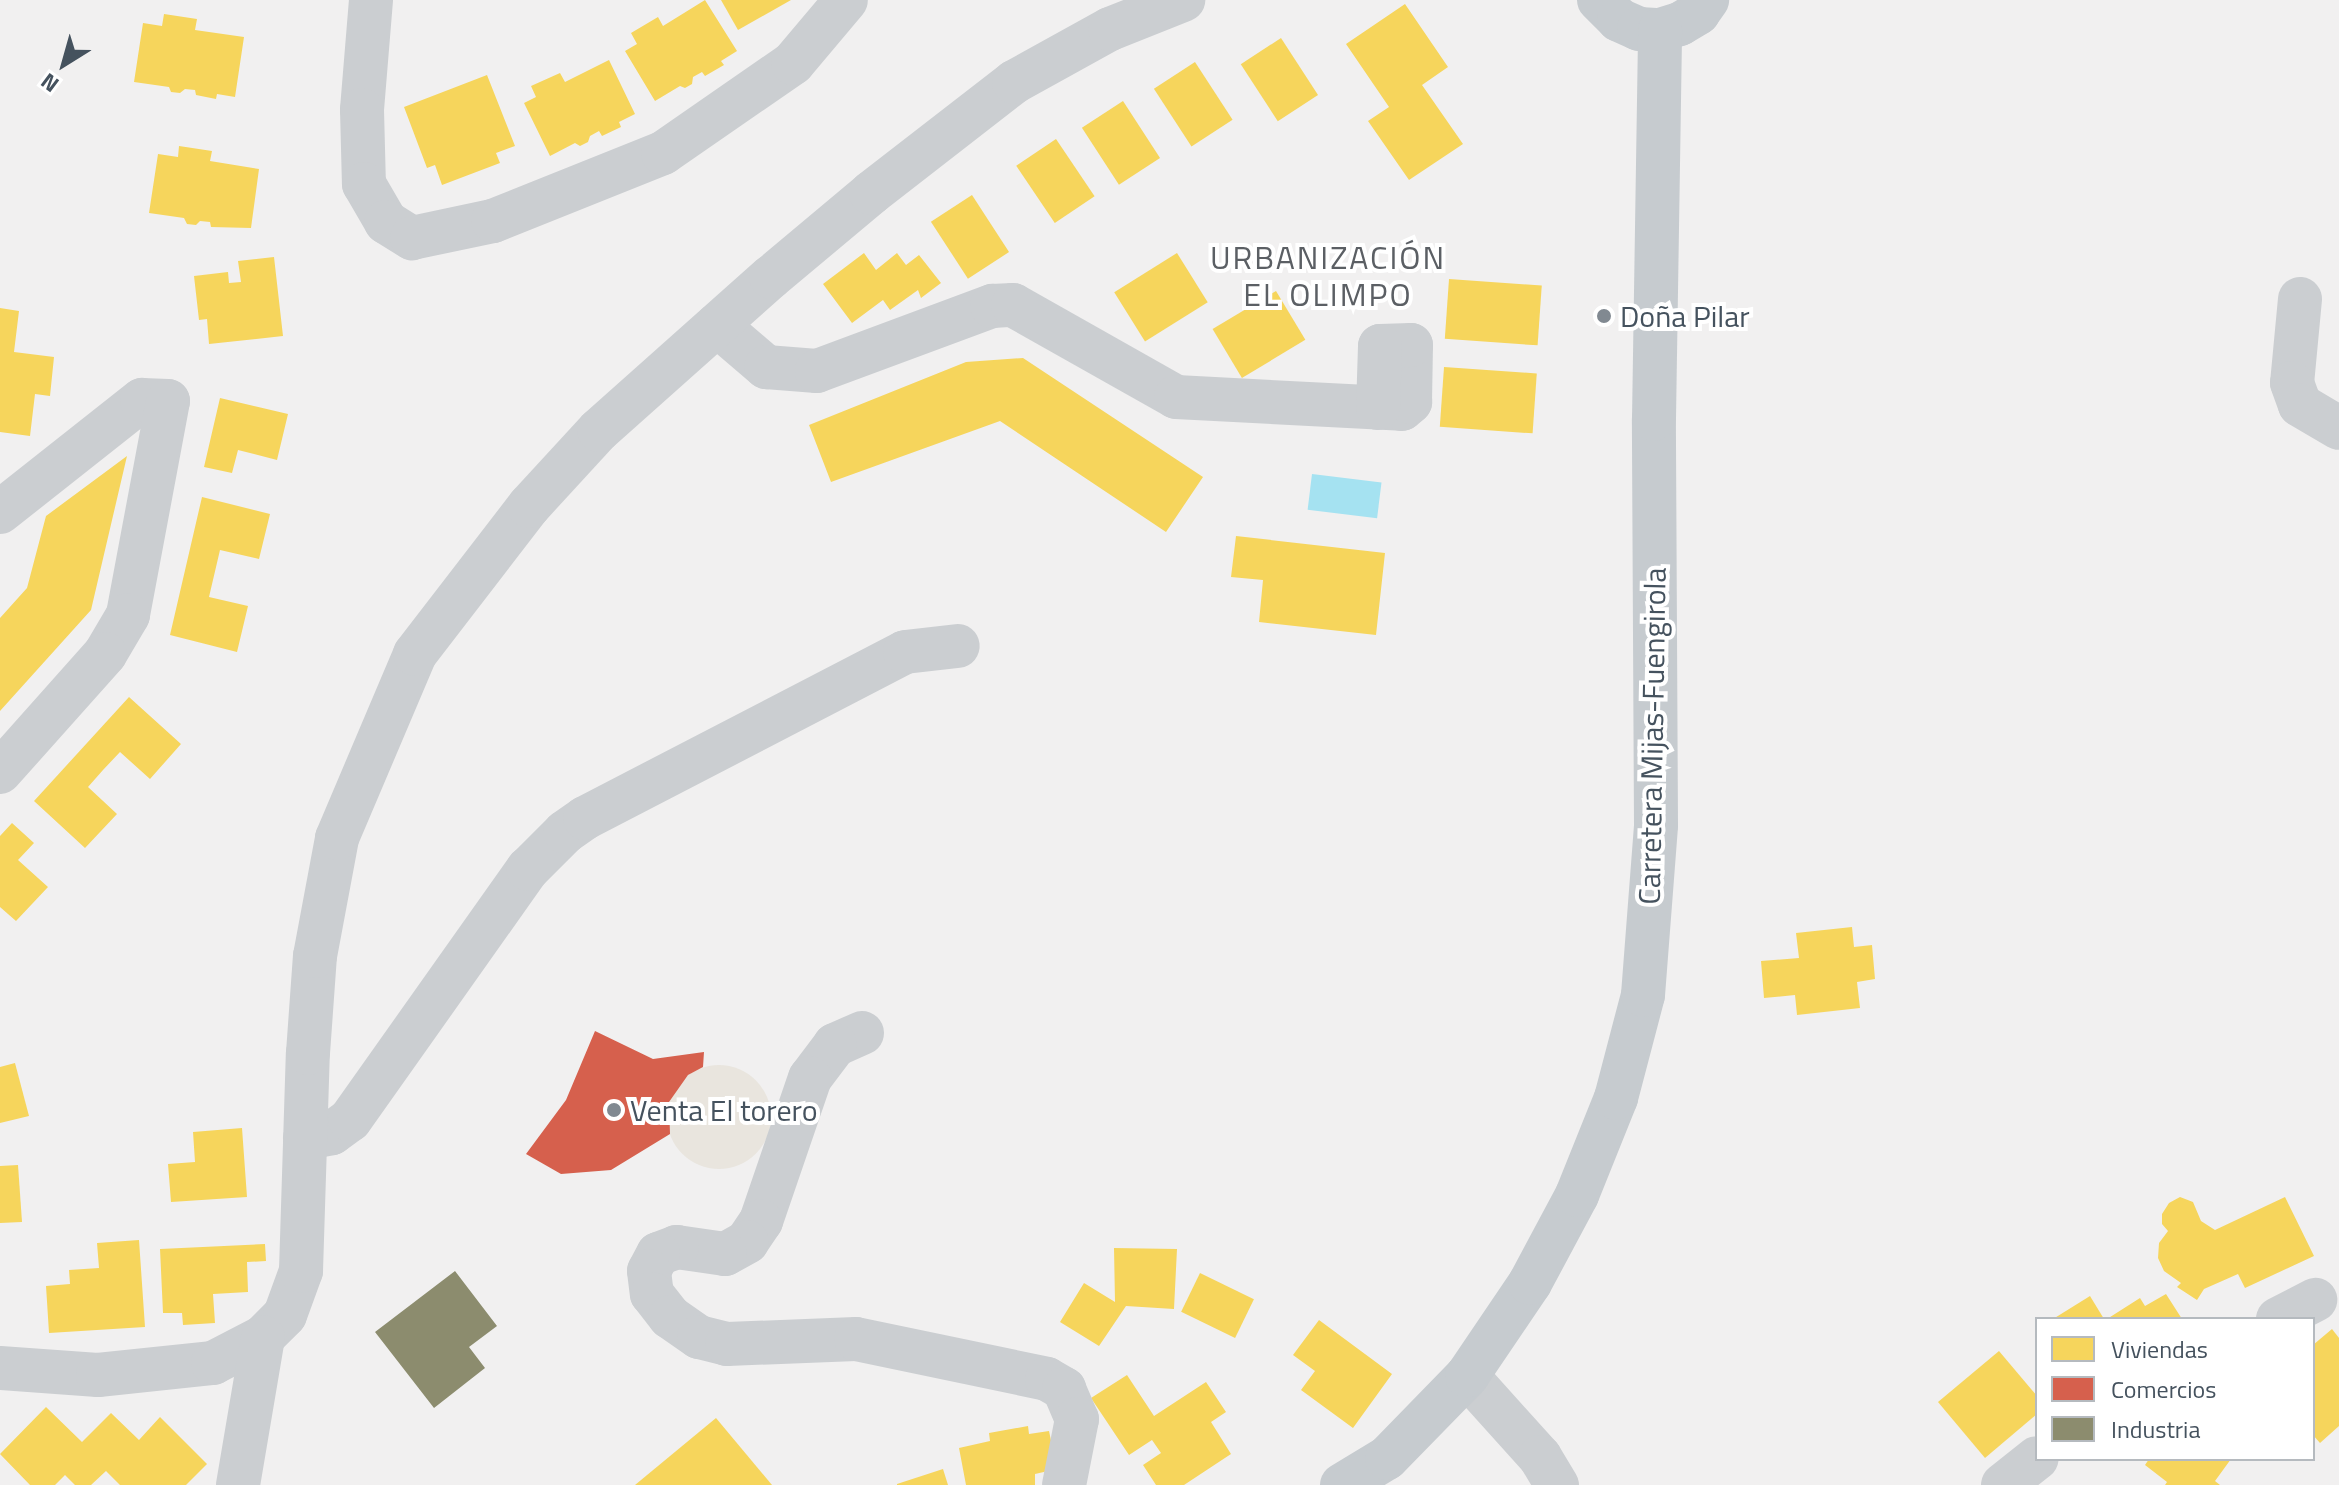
<!DOCTYPE html>
<meta charset="utf-8">
<style>
body{margin:0}
#map{position:relative;width:2339px;height:1485px;overflow:hidden;background:#f1f0f0;font-family:"Titillium Web",sans-serif}
div>[style]{position:absolute}
[style*='--x']{left:calc(var(--x)*1px);top:calc(var(--y)*1px);width:calc(var(--w)*1px);rotate:calc(var(--a)*1deg)}
.sand>*{inset:0;background:#e9e5de}
.round{border-radius:50%}
.water>*{inset:0;background:#a5e2f1;transform-origin:0 0}
.homes>*{inset:0;background:#f6d55c;transform-origin:0 0}
.shops>*{inset:0;background:#d6604d}
.industry>*{inset:0;background:#8c8c6e}
.minor>*{height:44px;margin:-22px;padding:0 22px;transform-origin:22px;border-radius:22px;background:#cbced1}
.major>*{height:44px;margin:-22px;padding:0 22px;transform-origin:22px;border-radius:22px;background:#c6cbcf}
.dots>*{width:22px;height:22px;translate:-50% -50%;box-sizing:border-box;border:4px solid #fff;border-radius:50%}
span{translate:-50% -50%;white-space:nowrap;text-align:center;line-height:1.15;-webkit-text-stroke:8px #fff;paint-order:stroke}
.poi-label{font-size:30px;color:#45525e}
.left{translate:0 -50%;text-align:left}
.street-label{font-size:30px;color:#45525e}
.neighbourhood-label{font-size:32px;color:#5b5f64;letter-spacing:2px}
.legend{position:absolute;left:2035px;top:1317px;width:280px;height:144px;box-sizing:border-box;background:#fff;border:2px solid #b5babf;margin:0;padding:10px 14px;list-style:none;font-size:24px;color:#45525e}
.legend li{display:flex;align-items:center;gap:16px;height:40px}
.legend b{width:40px;border:2px solid #b5babf}
.north{position:absolute;left:24px;top:24px;width:80px;height:80px;-webkit-text-stroke:6px #fff;paint-order:stroke;rotate:217deg;font-size:22px;font-weight:700;line-height:32px;text-align:center;color:#45525e}
.north::after{content:'';display:block;margin:auto;width:28px;height:36px;background:#45525e;clip-path:polygon(50% 0,100% 100%,50% 72%,0 100%)}
</style>
<div id="map">
<div class="sand">
<i class="round" style="left:667px;top:1065px;width:104px;height:104px"></i>
</div>
<div class="water">
<i style="left:1312px;top:474px;width:70px;height:36px;rotate:7deg"></i>
</div>
<div class="homes">
<i style="clip-path:polygon(705px 0,737px 51px,721px 61px,724px 65px,705px 76px,702px 72px,693px 77px,692px 84px,685px 88px,680px 86px,655px 101px,625px 51px,637px 44px,631px 33px,658px 17px,663px 26px)"></i>
<i style="clip-path:polygon(721px 0,791px 0,738px 30px)"></i>
<i style="clip-path:polygon(1405px 4px,1448px 67px,1422px 85px,1463px 144px,1409px 180px,1368px 121px,1389px 107px,1346px 44px)"></i>
<i style="clip-path:polygon(164px 14px,197px 19px,195px 30px,244px 37px,235px 97px,217px 94px,216px 99px,196px 95px,195px 90px,185px 89px,180px 93px,171px 92px,169px 87px,134px 82px,143px 23px,162px 26px)"></i>
<i style="left:1281px;top:38px;width:68px;height:48px;rotate:57deg"></i>
<i style="clip-path:polygon(609px 60px,635px 114px,619px 122px,621px 127px,602px 136px,599px 131px,590px 136px,588px 142px,580px 146px,575px 143px,550px 156px,524px 103px,536px 97px,531px 86px,560px 73px,565px 82px)"></i>
<i style="left:1195px;top:62px;width:69px;height:49px;rotate:57deg"></i>
<i style="clip-path:polygon(487px 75px,515px 146px,496px 153px,500px 163px,442px 185px,435px 165px,427px 168px,404px 107px)"></i>
<i style="left:1123px;top:101px;width:68px;height:49px;rotate:57deg"></i>
<i style="left:1056px;top:139px;width:69px;height:48px;rotate:56deg"></i>
<i style="clip-path:polygon(179px 146px,212px 151px,210px 161px,259px 169px,251px 228px,211px 227px,210px 222px,200px 221px,196px 225px,187px 224px,184px 218px,149px 213px,158px 154px,178px 157px)"></i>
<i style="left:972px;top:195px;width:68px;height:49px;rotate:57deg"></i>
<i style="clip-path:polygon(864px 253px,876px 270px,897px 253px,906px 265px,919px 255px,941px 283px,921px 298px,918px 290px,890px 310px,883px 300px,852px 323px,823px 284px)"></i>
<i style="left:1177px;top:253px;width:58px;height:74px;rotate:58deg"></i>
<i style="clip-path:polygon(274px 257px,283px 336px,209px 344px,207px 319px,199px 320px,194px 276px,228px 272px,229px 283px,241px 282px,238px 261px)"></i>
<i style="left:1449px;top:279px;width:93px;height:60px;rotate:4deg"></i>
<i style="left:1276px;top:291px;width:57px;height:74px;rotate:59deg"></i>
<i style="clip-path:polygon(0 308px,19px 311px,14px 352px,54px 357px,50px 396px,35px 394px,30px 436px,0 432px)"></i>
<i style="clip-path:polygon(1023px 358px,1203px 477px,1166px 532px,1000px 421px,831px 482px,809px 425px,966px 362px)"></i>
<i style="left:1444px;top:367px;width:93px;height:60px;rotate:4deg"></i>
<i style="clip-path:polygon(220px 398px,288px 414px,277px 460px,238px 450px,232px 473px,204px 467px)"></i>
<i style="clip-path:polygon(127px 456px,91px 610px,0 711px,0 618px,27px 588px,46px 516px)"></i>
<i style="clip-path:polygon(202px 497px,270px 514px,259px 559px,220px 550px,209px 597px,248px 606px,237px 652px,170px 635px)"></i>
<i style="clip-path:polygon(1236px 536px,1385px 553px,1376px 635px,1259px 622px,1263px 580px,1231px 577px)"></i>
<i style="clip-path:polygon(129px 697px,181px 744px,150px 779px,120px 752px,103px 770px,88px 787px,117px 814px,85px 848px,34px 801px)"></i>
<i style="clip-path:polygon(12px 823px,34px 843px,18px 860px,48px 887px,16px 921px,0 907px,0 836px)"></i>
<i style="clip-path:polygon(1852px 927px,1854px 947px,1872px 945px,1875px 979px,1857px 982px,1860px 1008px,1797px 1015px,1795px 995px,1764px 998px,1761px 961px,1799px 958px,1796px 933px)"></i>
<i style="clip-path:polygon(15px 1063px,29px 1116px,0 1123px,0 1067px)"></i>
<i style="clip-path:polygon(242px 1128px,247px 1197px,171px 1202px,168px 1164px,195px 1162px,193px 1132px)"></i>
<i style="clip-path:polygon(18px 1165px,22px 1222px,0 1223px,0 1166px)"></i>
<i style="clip-path:polygon(2180px 1197px,2193px 1202px,2201px 1221px,2215px 1230px,2285px 1197px,2314px 1256px,2245px 1288px,2238px 1274px,2204px 1289px,2197px 1300px,2177px 1287px,2181px 1283px,2164px 1271px,2158px 1258px,2159px 1243px,2168px 1231px,2162px 1224px,2162px 1214px,2169px 1203px)"></i>
<i style="clip-path:polygon(139px 1240px,145px 1327px,49px 1333px,46px 1286px,70px 1284px,69px 1270px,99px 1268px,97px 1243px)"></i>
<i style="clip-path:polygon(265px 1244px,266px 1261px,247px 1262px,248px 1292px,213px 1294px,215px 1323px,183px 1325px,182px 1313px,163px 1313px,160px 1249px)"></i>
<i style="clip-path:polygon(1114px 1248px,1177px 1249px,1174px 1309px,1126px 1306px,1099px 1346px,1060px 1322px,1084px 1283px,1115px 1302px)"></i>
<i style="left:1200px;top:1273px;width:60px;height:43px;rotate:26deg"></i>
<i style="clip-path:polygon(2166px 1294px,2182px 1319px,2107px 1319px,2140px 1298px,2145px 1306px)"></i>
<i style="clip-path:polygon(2090px 1296px,2104px 1319px,2053px 1319px)"></i>
<i style="clip-path:polygon(1319px 1320px,1392px 1374px,1353px 1428px,1301px 1390px,1315px 1371px,1293px 1355px)"></i>
<i style="clip-path:polygon(2332px 1329px,2339px 1338px,2339px 1426px,2320px 1443px,2313px 1435px,2313px 1345px)"></i>
<i style="clip-path:polygon(1999px 1351px,2037px 1396px,2037px 1414px,1985px 1458px,1938px 1402px)"></i>
<i style="clip-path:polygon(1127px 1375px,1154px 1416px,1206px 1382px,1226px 1412px,1211px 1422px,1231px 1454px,1184px 1485px,1156px 1485px,1143px 1465px,1161px 1453px,1152px 1440px,1129px 1455px,1091px 1398px)"></i>
<i style="clip-path:polygon(46px 1407px,82px 1442px,111px 1413px,139px 1440px,160px 1417px,207px 1464px,186px 1485px,120px 1485px,106px 1471px,91px 1485px,75px 1485px,65px 1475px,55px 1485px,30px 1485px,0 1454px)"></i>
<i style="clip-path:polygon(716px 1418px,772px 1485px,635px 1485px)"></i>
<i style="clip-path:polygon(1028px 1426px,1029px 1434px,1049px 1431px,1057px 1469px,1035px 1474px,1035px 1485px,966px 1485px,959px 1448px,990px 1441px,989px 1433px)"></i>
<i style="clip-path:polygon(2149px 1459px,2231px 1459px,2215px 1481px,2220px 1485px,2165px 1485px,2167px 1482px,2145px 1465px)"></i>
<i style="clip-path:polygon(943px 1469px,948px 1485px,897px 1485px,897px 1484px)"></i>
</div>
<div class="shops">
<i style="clip-path:polygon(595px 1031px,653px 1059px,704px 1052px,703px 1067px,688px 1075px,669px 1102px,670px 1134px,611px 1170px,561px 1174px,526px 1154px,566px 1100px)"></i>
</div>
<div class="industry">
<i style="clip-path:polygon(455px 1271px,497px 1326px,469px 1347px,485px 1368px,434px 1408px,375px 1332px)"></i>
</div>
<div class="minor">
<i style="--x:371;--y:0;--w:110;--a:94.7"></i>
<i style="--x:362;--y:110;--w:74;--a:88.5"></i>
<i style="--x:364;--y:184;--w:44;--a:59.9"></i>
<i style="--x:386;--y:222;--w:31;--a:32"></i>
<i style="--x:412;--y:238;--w:83;--a:-11.9"></i>
<i style="--x:493;--y:221;--w:183;--a:-21.8"></i>
<i style="--x:663;--y:153;--w:158;--a:-34.7"></i>
<i style="--x:793;--y:63;--w:82;--a:-49.9"></i>
<i style="--x:2300;--y:299;--w:84;--a:95.4"></i>
<i style="--x:2292;--y:383;--w:23;--a:70"></i>
<i style="--x:2300;--y:405;--w:45;--a:30.5"></i>
<i style="--x:717;--y:325;--w:65;--a:40.6"></i>
<i style="--x:766;--y:367;--w:51;--a:4.5"></i>
<i style="--x:817;--y:371;--w:187;--a:-20.4"></i>
<i style="--x:992;--y:306;--w:21;--a:-3"></i>
<i style="--x:1013;--y:305;--w:187;--a:29.4"></i>
<i style="--x:1176;--y:397;--w:226;--a:3"></i>
<i style="--x:1402;--y:409;--w:11;--a:-41"></i>
<i style="--x:1410;--y:402;--w:57;--a:-89"></i>
<i style="--x:1411;--y:345;--w:31;--a:178"></i>
<i style="--x:1380;--y:346;--w:62;--a:91.8"></i>
<i style="--x:0;--y:512;--w:181;--a:-38.3"></i>
<i style="--x:142;--y:400;--w:26;--a:2"></i>
<i style="--x:168;--y:401;--w:218;--a:100.6"></i>
<i style="--x:128;--y:615;--w:45;--a:120.5"></i>
<i style="--x:105;--y:654;--w:158;--a:131.7"></i>
<i style="--x:862;--y:1033;--w:30;--a:156"></i>
<i style="--x:835;--y:1045;--w:41;--a:127.1"></i>
<i style="--x:810;--y:1078;--w:151;--a:108.9"></i>
<i style="--x:761;--y:1221;--w:25;--a:124"></i>
<i style="--x:747;--y:1242;--w:25;--a:151"></i>
<i style="--x:725;--y:1254;--w:49;--a:-171.7"></i>
<i style="--x:677;--y:1247;--w:20;--a:160"></i>
<i style="--x:658;--y:1254;--w:19;--a:118"></i>
<i style="--x:649;--y:1271;--w:23;--a:83"></i>
<i style="--x:652;--y:1294;--w:29;--a:52"></i>
<i style="--x:670;--y:1317;--w:35;--a:35"></i>
<i style="--x:699;--y:1337;--w:29;--a:14"></i>
<i style="--x:727;--y:1344;--w:129;--a:-2.2"></i>
<i style="--x:856;--y:1339;--w:195;--a:11.8"></i>
<i style="--x:1047;--y:1379;--w:20;--a:30"></i>
<i style="--x:1064;--y:1389;--w:33;--a:67"></i>
<i style="--x:1077;--y:1419;--w:67;--a:101.1"></i>
<i style="--x:305;--y:1138;--w:27;--a:-10"></i>
<i style="--x:332;--y:1133;--w:22;--a:-36"></i>
<i style="--x:350;--y:1120;--w:308;--a:-54.7"></i>
<i style="--x:528;--y:869;--w:52;--a:-45"></i>
<i style="--x:565;--y:832;--w:24;--a:-35"></i>
<i style="--x:585;--y:818;--w:360;--a:-27.4"></i>
<i style="--x:905;--y:652;--w:53;--a:-6.5"></i>
<i style="--x:2278;--y:1319;--w:42;--a:-27.2"></i>
<i style="--x:0;--y:1368;--w:98;--a:4.1"></i>
<i style="--x:98;--y:1375;--w:116;--a:-6"></i>
<i style="--x:213;--y:1363;--w:56;--a:-27.5"></i>
<i style="--x:263;--y:1337;--w:31;--a:-45"></i>
<i style="--x:285;--y:1315;--w:47;--a:-70"></i>
<i style="--x:301;--y:1271;--w:218;--a:-88.2"></i>
<i style="--x:308;--y:1053;--w:97;--a:-85.9"></i>
<i style="--x:315;--y:956;--w:120;--a:-79.4"></i>
<i style="--x:337;--y:838;--w:200;--a:-67"></i>
<i style="--x:415;--y:654;--w:187;--a:-52.4"></i>
<i style="--x:529;--y:506;--w:103;--a:-47.4"></i>
<i style="--x:599;--y:430;--w:230;--a:-41.7"></i>
<i style="--x:771;--y:277;--w:131;--a:-40"></i>
<i style="--x:871;--y:193;--w:181;--a:-37.8"></i>
<i style="--x:1014;--y:82;--w:110;--a:-28.9"></i>
<i style="--x:1110;--y:29;--w:79;--a:-21.7"></i>
<i style="--x:1467;--y:1376;--w:109;--a:48"></i>
<i style="--x:1540;--y:1457;--w:33;--a:59"></i>
<i style="--x:238;--y:1485;--w:150;--a:-80.4"></i>
<i style="--x:2003;--y:1485;--w:43;--a:-38.5"></i>
</div>
<div class="major">
<i style="--x:1599;--y:0;--w:28;--a:45"></i>
<i style="--x:1619;--y:20;--w:22;--a:24"></i>
<i style="--x:1639;--y:29;--w:21;--a:3"></i>
<i style="--x:1660;--y:30;--w:21;--a:-17"></i>
<i style="--x:1680;--y:24;--w:21;--a:-31"></i>
<i style="--x:1698;--y:13;--w:16;--a:-55"></i>
<i style="--x:1342;--y:1485;--w:52;--a:-31"></i>
<i style="--x:1387;--y:1458;--w:115;--a:-45.7"></i>
<i style="--x:1467;--y:1376;--w:112;--a:-55.9"></i>
<i style="--x:1530;--y:1283;--w:100;--a:-61.9"></i>
<i style="--x:1577;--y:1195;--w:105;--a:-68.1"></i>
<i style="--x:1616;--y:1098;--w:106;--a:-75.3"></i>
<i style="--x:1643;--y:995;--w:170;--a:-85.6"></i>
<i style="--x:1656;--y:825;--w:406;--a:-90.3"></i>
<i style="--x:1654;--y:419;--w:389;--a:-89.1"></i>
</div>
<div class="dots">
<i style="left:1604px;top:316px;background:#818991"></i>
<i style="left:614px;top:1110px;background:#818991"></i>
</div>
<div class="poi-label">
<span class="left" style="left:1620px;top:316px">Doña Pilar</span>
<span class="left" style="left:630px;top:1110px">Venta El torero</span>
</div>
<div class="street-label">
<span style="left:1652px;top:736px;rotate:-89deg">Carretera Mijas-Fuengirola</span>
</div>
<div class="neighbourhood-label">
<span style="left:1328px;top:276px">URBANIZACIÓN<br>EL OLIMPO</span>
</div>
<ul class="legend">
<li><b style="height:22px;background:#f6d55c"></b>Viviendas</li>
<li><b style="height:22px;background:#d6604d"></b>Comercios</li>
<li><b style="height:22px;background:#8c8c6e"></b>Industria</li>
</ul>
<div class="north">N</div>
</div>
